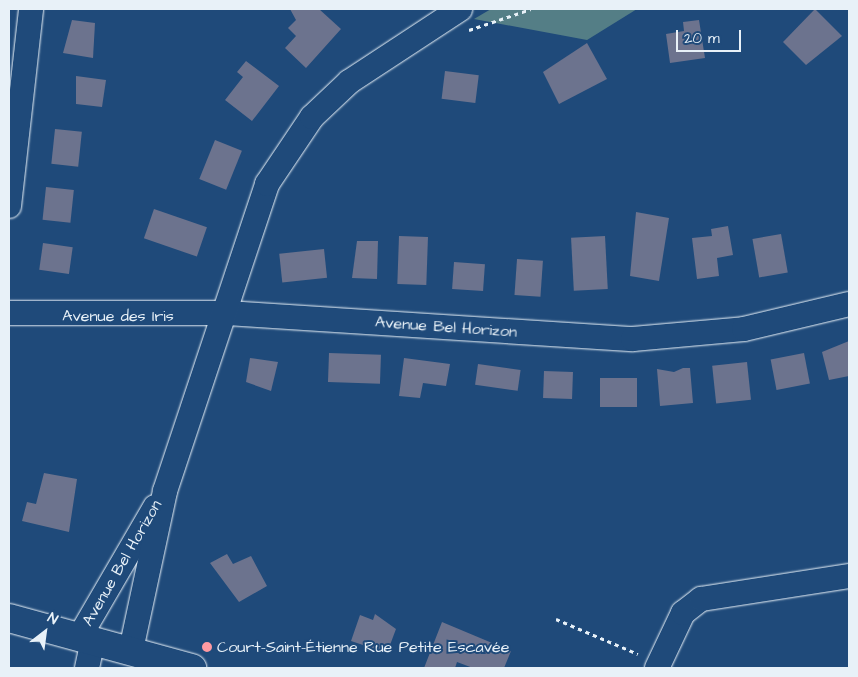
<!DOCTYPE html>
<meta charset="utf-8">
<style>
body{margin:0}
#map{position:relative;width:858px;height:677px;overflow:hidden;background:#1f4a7a;font-family:"Architects Daughter",sans-serif}
div>[style]{position:absolute}
[style*='--x']{left:calc(var(--x)*1px);top:calc(var(--y)*1px);width:calc(var(--w)*1px);rotate:calc(var(--a)*1deg)}
.green>*{inset:0;background:#547e86}
.building>*{inset:0;background:#6c738e;transform-origin:0 0}
.path>*{height:3px;margin-top:-1.5px;transform-origin:0;background:repeating-linear-gradient(90deg,#e8f1f8 0 4px,transparent 0 8px)}
.roads{filter:drop-shadow(0 0 1px #e8f1f8) drop-shadow(0 0 1px #e8f1f8)}
.street>*{height:24px;margin:-12px;padding:0 12px;transform-origin:12px;border-radius:12px;background:#1f4a7a}
.secondary>*{height:28px;margin:-14px;padding:0 14px;transform-origin:14px;border-radius:14px;background:#1f4a7a}
.dots>*{width:14px;height:14px;translate:-50% -50%;box-sizing:border-box;border:2px solid #1f4a7a;border-radius:50%}
span{translate:-50% -50%;white-space:nowrap;text-align:center;line-height:1.15;-webkit-text-stroke:4px #1f4a7a;paint-order:stroke}
.street-label{font-size:16px;color:#e8f1f8}
.poi-label{font-size:16px;color:#e8f1f8}
.left{translate:0 -50%;text-align:left}
.frame{position:absolute;inset:0;border:10px solid #e8f1f8;pointer-events:none}
.north{position:absolute;left:20px;top:607px;width:50px;height:50px;-webkit-text-stroke:4px #1f4a7a;paint-order:stroke;rotate:30deg;font-size:14px;font-weight:700;line-height:20px;text-align:center;color:#e8f1f8}
.north::after{content:'';display:block;margin:auto;width:18px;height:22px;background:#e8f1f8;clip-path:polygon(50% 0,100% 100%,50% 72%,0 100%)}
.scale{position:absolute;left:676px;top:30px;width:65px;height:22px;box-sizing:border-box;border:2px solid #e8f1f8;border-top:0;padding-left:6px;font-size:15px;line-height:18px;white-space:nowrap;color:#e8f1f8;-webkit-text-stroke:4px #1f4a7a;paint-order:stroke}
</style>
<div id="map">
<div class="green">
<i style="clip-path:polygon(491px 9px,637px 9px,587px 40px,474px 19px)"></i>
</div>
<div class="building">
<i style="clip-path:polygon(290px 9px,319px 9px,341px 29px,306px 68px,285px 48px,296px 36px,288px 28px,296px 20px)"></i>
<i style="clip-path:polygon(815px 9px,842px 36px,806px 65px,783px 42px)"></i>
<i style="clip-path:polygon(72px 20px,95px 23px,93px 58px,63px 53px)"></i>
<i style="clip-path:polygon(699px 20px,705px 58px,670px 63px,666px 34px,684px 31px,683px 22px)"></i>
<i style="clip-path:polygon(587px 43px,607px 79px,559px 104px,543px 72px)"></i>
<i style="clip-path:polygon(246px 61px,279px 86px,252px 121px,225px 100px,243px 77px,237px 72px)"></i>
<i style="left:445px;top:71px;width:34px;height:28px;rotate:7deg"></i>
<i style="clip-path:polygon(76px 76px,106px 80px,102px 107px,76px 104px)"></i>
<i style="left:55px;top:129px;width:27px;height:35px;rotate:6deg"></i>
<i style="left:215px;top:140px;width:29px;height:42px;rotate:22deg"></i>
<i style="left:46px;top:187px;width:28px;height:33px;rotate:6deg"></i>
<i style="left:154px;top:209px;width:56px;height:31px;rotate:19deg"></i>
<i style="clip-path:polygon(636px 212px,669px 218px,659px 281px,630px 276px)"></i>
<i style="clip-path:polygon(728px 226px,733px 255px,717px 258px,719px 276px,697px 279px,692px 238px,712px 236px,711px 229px)"></i>
<i style="left:781px;top:234px;width:39px;height:29px;rotate:80deg"></i>
<i style="left:399px;top:236px;width:29px;height:48px;rotate:2deg"></i>
<i style="left:605px;top:236px;width:53px;height:34px;rotate:87deg"></i>
<i style="clip-path:polygon(357px 241px,378px 241px,377px 279px,352px 278px)"></i>
<i style="left:43px;top:243px;width:30px;height:27px;rotate:8deg"></i>
<i style="left:324px;top:249px;width:29px;height:45px;rotate:84deg"></i>
<i style="left:517px;top:259px;width:26px;height:36px;rotate:4deg"></i>
<i style="left:454px;top:262px;width:31px;height:27px;rotate:4deg"></i>
<i style="clip-path:polygon(849px 341px,849px 376px,829px 380px,822px 352px)"></i>
<i style="left:329px;top:353px;width:52px;height:29px;rotate:2deg"></i>
<i style="left:804px;top:353px;width:31px;height:34px;rotate:79deg"></i>
<i style="clip-path:polygon(250px 358px,278px 362px,271px 391px,246px 382px)"></i>
<i style="clip-path:polygon(404px 358px,450px 364px,446px 386px,423px 383px,420px 398px,399px 396px)"></i>
<i style="left:747px;top:362px;width:38px;height:35px;rotate:84deg"></i>
<i style="left:478px;top:364px;width:43px;height:21px;rotate:8deg"></i>
<i style="clip-path:polygon(683px 368px,690px 368px,693px 403px,660px 406px,657px 369px,674px 372px)"></i>
<i style="left:544px;top:371px;width:29px;height:27px;rotate:2deg"></i>
<i style="left:637px;top:378px;width:29px;height:37px;rotate:90deg"></i>
<i style="clip-path:polygon(44px 473px,77px 479px,69px 532px,22px 521px,27px 502px,36px 504px)"></i>
<i style="clip-path:polygon(227px 554px,233px 564px,251px 556px,267px 586px,239px 602px,210px 563px)"></i>
<i style="clip-path:polygon(375px 614px,396px 629px,387px 653px,351px 641px,360px 615px,373px 620px)"></i>
<i style="clip-path:polygon(442px 622px,511px 651px,504px 668px,473px 668px,457px 662px,455px 668px,424px 668px)"></i>
</div>
<div class="path">
<i style="--x:469;--y:30;--w:65;--a:-18.7"></i>
<i style="--x:556;--y:619;--w:89;--a:23.1"></i>
</div>
<div class="roads">
<div class="street">
<i style="--x:9;--y:206;--w:198;--a:-83.6"></i>
<i style="--x:9;--y:313;--w:218;--a:0"></i>
<i style="--x:227;--y:313;--w:407;--a:3.7"></i>
<i style="--x:633;--y:339;--w:111;--a:-5.1"></i>
<i style="--x:744;--y:329;--w:108;--a:-13.4"></i>
<i style="--x:80;--y:636;--w:149;--a:-59.8"></i>
<i style="--x:131;--y:650;--w:163;--a:-77.9"></i>
<i style="--x:165;--y:491;--w:324;--a:-71.6"></i>
<i style="--x:267;--y:184;--w:81;--a:-56.1"></i>
<i style="--x:312;--y:117;--w:51;--a:-43.4"></i>
<i style="--x:349;--y:82;--w:133;--a:-33.3"></i>
<i style="--x:87;--y:668;--w:29;--a:-78"></i>
<i style="--x:657;--y:668;--w:61;--a:-64.7"></i>
<i style="--x:683;--y:613;--w:23;--a:-38"></i>
<i style="--x:701;--y:599;--w:150;--a:-8.8"></i>
</div>
<div class="secondary">
<i style="--x:9;--y:618;--w:190;--a:15.3"></i>
</div>
</div>
<div class="dots">
<i style="left:207px;top:647px;background:#ff9aa2"></i>
</div>
<div class="street-label">
<span style="left:118px;top:316px">Avenue des Iris</span>
<span style="left:446px;top:327px;rotate:4deg">Avenue Bel Horizon</span>
<span style="left:122px;top:563px;rotate:-60deg">Avenue Bel Horizon</span>
</div>
<div class="poi-label">
<span class="left" style="left:217px;top:647px">Court-Saint-Étienne Rue Petite Escavée</span>
</div>
<div class="frame"></div>
<div class="north">N</div>
<div class="scale">20 m</div>
</div>
